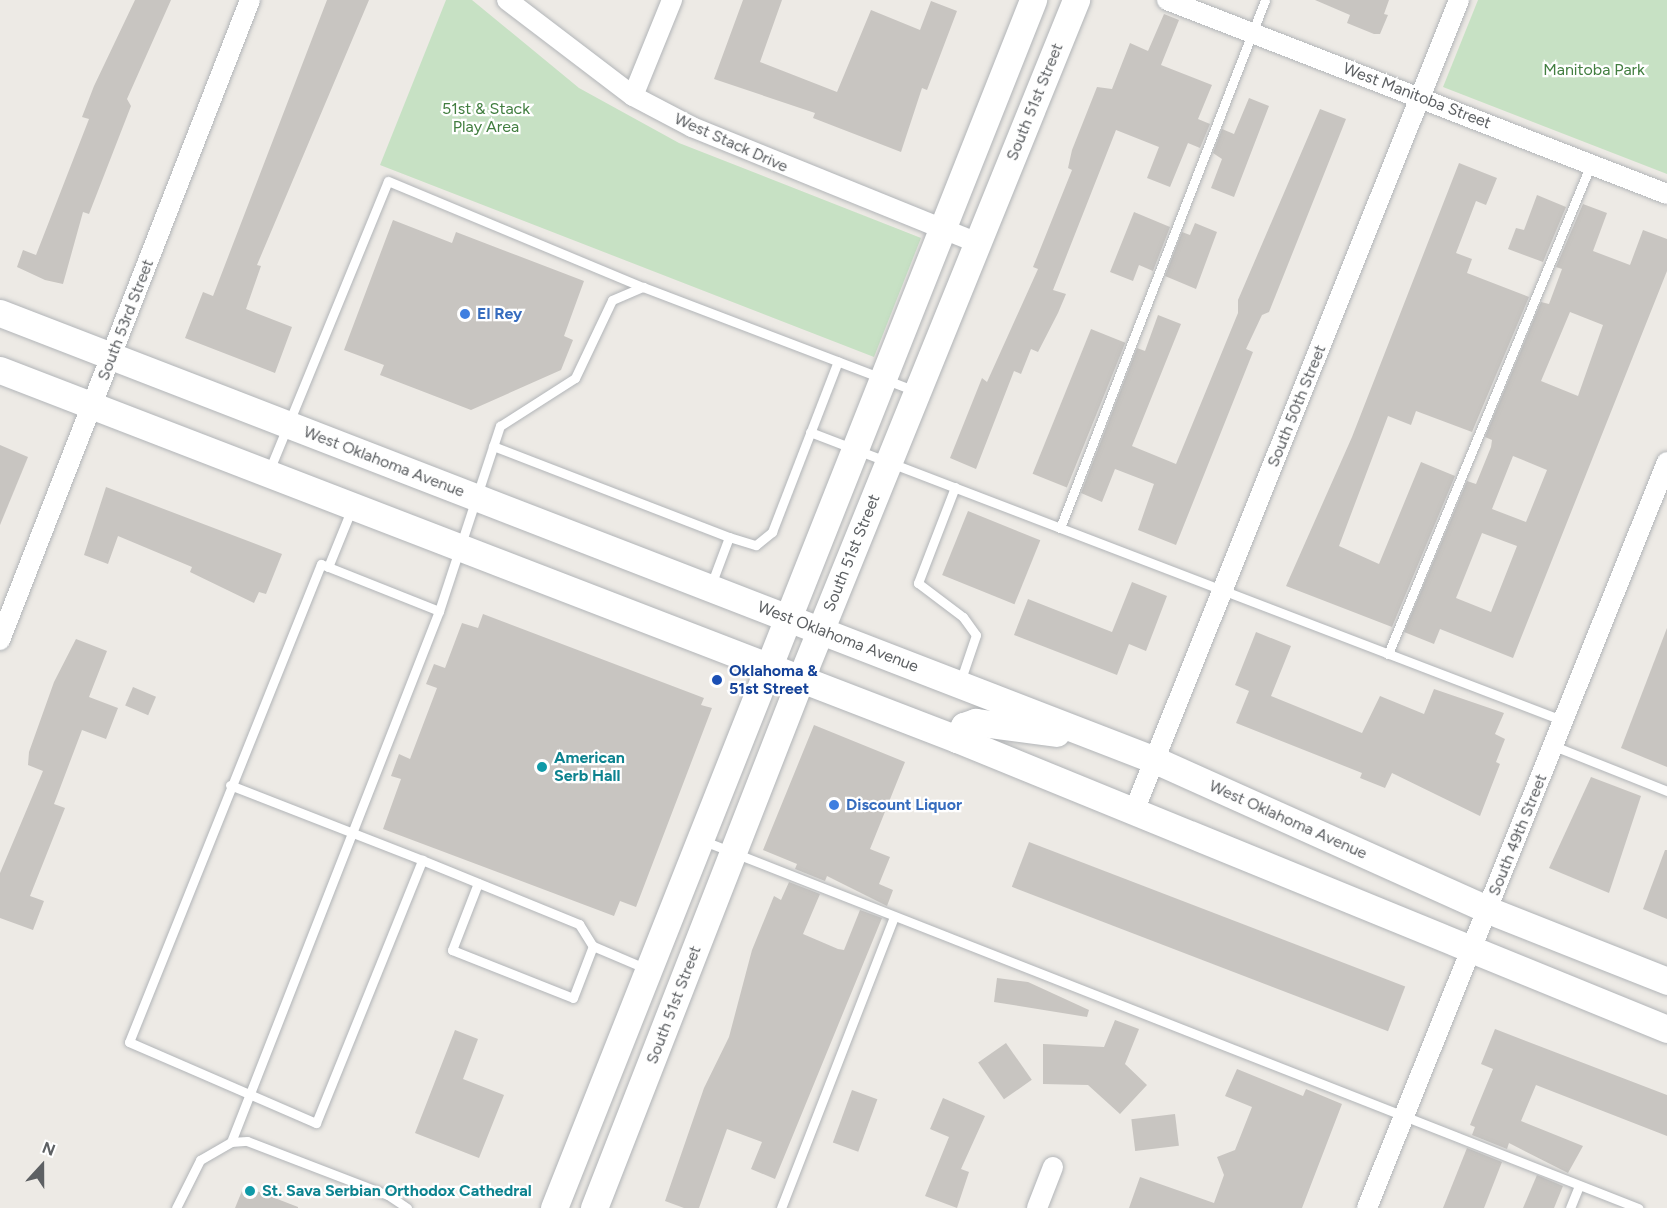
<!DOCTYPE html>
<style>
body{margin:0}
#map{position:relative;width:1667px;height:1208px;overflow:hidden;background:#edeae5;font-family:Figtree,sans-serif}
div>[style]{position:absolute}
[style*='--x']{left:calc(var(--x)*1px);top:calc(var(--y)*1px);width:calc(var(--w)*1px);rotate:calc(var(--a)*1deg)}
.green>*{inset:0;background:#c7e1c4}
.building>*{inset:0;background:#c8c5c1;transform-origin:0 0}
.roads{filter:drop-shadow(0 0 2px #b2b5b8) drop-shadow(0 0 2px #b2b5b8)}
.lane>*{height:9px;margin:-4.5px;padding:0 4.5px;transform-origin:4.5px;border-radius:4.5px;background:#fff}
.street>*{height:20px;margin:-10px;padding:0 10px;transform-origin:10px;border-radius:10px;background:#fff}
.secondary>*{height:27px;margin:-13.5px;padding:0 13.5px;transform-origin:13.5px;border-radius:13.5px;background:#fff}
.dots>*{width:16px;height:16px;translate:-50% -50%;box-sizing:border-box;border:3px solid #fff;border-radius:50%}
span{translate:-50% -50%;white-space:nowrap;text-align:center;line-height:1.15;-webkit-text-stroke:4.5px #fff;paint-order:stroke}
.park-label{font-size:16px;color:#427e40}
.street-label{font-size:16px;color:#5d6063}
.shop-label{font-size:16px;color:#366cbe;font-weight:700}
.left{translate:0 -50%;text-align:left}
.transit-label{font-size:16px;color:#164399;font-weight:700}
.culture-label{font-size:16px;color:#0d838f;font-weight:700}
.north{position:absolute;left:12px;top:1136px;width:60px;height:60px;-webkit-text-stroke:4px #fff;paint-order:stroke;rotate:21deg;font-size:16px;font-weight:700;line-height:24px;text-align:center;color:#5d6063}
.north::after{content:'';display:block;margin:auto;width:21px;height:27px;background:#5d6063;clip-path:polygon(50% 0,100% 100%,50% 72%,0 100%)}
</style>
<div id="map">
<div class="green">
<i style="clip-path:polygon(446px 0,472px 0,579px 88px,679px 143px,921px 238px,874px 357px,380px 165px)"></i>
<i style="clip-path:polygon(1478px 0,1667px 0,1667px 174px,1443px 87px)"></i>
</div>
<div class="building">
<i style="clip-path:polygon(135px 0,171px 0,127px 99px,131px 106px,89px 214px,83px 212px,63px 284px,45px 280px,17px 267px,23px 250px,36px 255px,89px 119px,82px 117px,94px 86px)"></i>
<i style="clip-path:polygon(327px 0,369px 0,257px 265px,261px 266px,246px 309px,292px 327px,275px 373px,185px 338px,203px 292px,213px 296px)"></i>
<i style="clip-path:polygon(743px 0,782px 0,760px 62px,837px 92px,871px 10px,920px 30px,931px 1px,957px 11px,927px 90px,922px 88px,901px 152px,813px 118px,815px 113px,714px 79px)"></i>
<i style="clip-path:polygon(1315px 0,1389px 0,1384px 14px,1388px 15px,1380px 34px,1374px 34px,1347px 23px,1350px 15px)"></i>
<i style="clip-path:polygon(1164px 14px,1179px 20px,1161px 65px,1212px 85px,1198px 119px,1210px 124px,1200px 148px,1188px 143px,1170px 187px,1147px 178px,1159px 147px,1116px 130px,1053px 290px,1066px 294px,1058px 313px,1038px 352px,1031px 349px,1021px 374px,1014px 371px,976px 469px,950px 458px,982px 378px,987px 382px,1038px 269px,1033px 267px,1072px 170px,1068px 168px,1072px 150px,1097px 87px,1112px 89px,1130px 43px,1148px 51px)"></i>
<i style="clip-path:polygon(1249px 98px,1269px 106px,1234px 197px,1211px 188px,1222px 159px,1213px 153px,1222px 129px,1234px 134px)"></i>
<i style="clip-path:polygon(1320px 109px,1346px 119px,1269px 312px,1262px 315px,1246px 349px,1253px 352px,1176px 545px,1138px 530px,1154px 484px,1115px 469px,1102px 502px,1081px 493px,1137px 348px,1145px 351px,1158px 315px,1181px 324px,1132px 446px,1176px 464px,1238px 313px,1238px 300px)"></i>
<i style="clip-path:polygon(1459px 163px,1497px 178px,1486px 205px,1476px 201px,1456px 253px,1472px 259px,1467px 273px,1529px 297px,1472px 432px,1416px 411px,1411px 425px,1388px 416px,1339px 546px,1379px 564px,1421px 462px,1455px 476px,1392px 627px,1286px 586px,1352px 437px)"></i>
<i style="clip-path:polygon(1537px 195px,1566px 207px,1543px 262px,1508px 249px,1516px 228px,1524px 230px)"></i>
<i style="clip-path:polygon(evenodd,1583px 204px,1607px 213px,1593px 251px,1630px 265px,1643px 230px,1667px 239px,1667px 271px,1513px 658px,1440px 629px,1434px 644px,1404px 632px,1467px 481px,1476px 484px,1491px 447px,1492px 440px,1485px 437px,1541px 302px,1549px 304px,1562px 269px,1556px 267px,1583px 204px,1570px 312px,1603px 325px,1578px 396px,1541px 381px,1570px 312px,1583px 204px,1513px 456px,1547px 470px,1526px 522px,1492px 509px,1513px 456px,1583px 204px,1482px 533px,1517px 546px,1491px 612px,1456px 598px,1482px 533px)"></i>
<i style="clip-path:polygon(1134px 212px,1170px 227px,1153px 271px,1139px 265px,1133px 281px,1110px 272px)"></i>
<i style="clip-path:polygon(393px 220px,452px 243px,456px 232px,584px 281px,564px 336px,573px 340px,561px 370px,471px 410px,380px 375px,384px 365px,344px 350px)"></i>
<i style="clip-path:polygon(1195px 223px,1217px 232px,1196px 289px,1165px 276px,1182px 232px,1190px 235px)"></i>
<i style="left:1091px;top:329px;width:37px;height:156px;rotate:22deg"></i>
<i style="clip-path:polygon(0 445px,28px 457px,0 525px)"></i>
<i style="clip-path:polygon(106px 487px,282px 554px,266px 594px,259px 592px,254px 603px,190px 572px,192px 567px,118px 536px,108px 564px,84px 555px)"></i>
<i style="left:968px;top:511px;width:78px;height:69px;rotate:22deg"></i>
<i style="clip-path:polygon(1132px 582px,1167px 596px,1146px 651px,1129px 644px,1117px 675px,1014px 635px,1028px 599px,1112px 632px)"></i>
<i style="clip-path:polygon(483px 614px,704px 698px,701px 705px,712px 708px,636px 907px,620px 901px,614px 916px,383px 829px,401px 779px,391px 776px,399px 754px,410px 759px,437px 688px,426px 684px,434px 664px,445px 668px,462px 623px,478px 628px)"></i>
<i style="clip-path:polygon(1667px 628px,1667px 767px,1621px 748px)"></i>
<i style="clip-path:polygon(1256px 632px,1291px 646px,1271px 696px,1362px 733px,1380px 696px,1424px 714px,1434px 689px,1504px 713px,1495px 734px,1505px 739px,1496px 762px,1500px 764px,1480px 816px,1392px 773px,1385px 788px,1360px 778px,1362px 773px,1236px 723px,1249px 691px,1235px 685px)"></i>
<i style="clip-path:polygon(76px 639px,107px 651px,89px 697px,118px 708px,106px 739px,82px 730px,54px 804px,65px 808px,30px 896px,44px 901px,33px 930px,0 918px,0 873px,43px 771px,28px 765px,29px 752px,54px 682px)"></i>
<i style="left:133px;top:687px;width:25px;height:20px;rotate:23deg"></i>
<i style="clip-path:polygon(814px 725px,905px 762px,870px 849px,890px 857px,879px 884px,893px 890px,887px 906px,827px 876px,825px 881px,795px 869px,797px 864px,763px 850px)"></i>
<i style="clip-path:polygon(1591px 777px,1641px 796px,1609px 893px,1549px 868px)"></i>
<i style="left:1029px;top:842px;width:403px;height:48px;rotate:21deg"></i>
<i style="clip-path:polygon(1665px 850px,1667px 850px,1667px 919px,1643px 909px)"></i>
<i style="clip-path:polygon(789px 882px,820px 894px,803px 934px,838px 949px,844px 950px,860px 910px,882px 918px,775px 1179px,751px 1169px,762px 1142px,727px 1129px,699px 1208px,684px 1208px,665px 1201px,704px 1088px,729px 1037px,752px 950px,774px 896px,781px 900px)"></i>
<i style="clip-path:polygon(997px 978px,1028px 982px,1089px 1010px,1087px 1017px,994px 1002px)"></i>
<i style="clip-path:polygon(1115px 1020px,1139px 1029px,1125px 1064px,1147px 1085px,1120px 1114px,1088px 1085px,1043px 1084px,1043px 1044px,1104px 1047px)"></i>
<i style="clip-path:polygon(1495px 1029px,1667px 1095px,1667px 1136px,1536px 1085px,1521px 1121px,1583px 1146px,1568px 1173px,1509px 1143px,1507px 1149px,1472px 1135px,1475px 1127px,1470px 1125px,1493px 1069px,1481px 1064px)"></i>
<i style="clip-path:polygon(455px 1030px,478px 1039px,463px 1079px,504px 1095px,479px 1158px,415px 1133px)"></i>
<i style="left:1006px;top:1043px;width:45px;height:34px;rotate:55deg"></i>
<i style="clip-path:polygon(1237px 1069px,1303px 1096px,1306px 1089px,1342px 1104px,1302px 1208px,1129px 1208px,1140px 1177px,1214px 1203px,1224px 1175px,1217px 1157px,1235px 1150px,1252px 1107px,1225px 1096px)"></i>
<i style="left:852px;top:1090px;width:27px;height:56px;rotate:20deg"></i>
<i style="clip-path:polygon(943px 1098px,985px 1116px,961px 1169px,969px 1172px,957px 1208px,925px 1196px,949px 1137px,930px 1129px)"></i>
<i style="left:1175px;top:1114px;width:32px;height:44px;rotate:83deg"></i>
<i style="clip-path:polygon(1467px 1148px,1502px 1162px,1484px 1208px,1443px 1208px)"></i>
<i style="clip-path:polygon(1537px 1175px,1563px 1186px,1554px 1208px,1523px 1208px)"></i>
<i style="clip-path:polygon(244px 1186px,298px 1207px,298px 1208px,235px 1208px)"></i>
</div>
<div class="roads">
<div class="lane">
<i style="--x:810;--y:432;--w:807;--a:20.97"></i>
<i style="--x:493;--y:446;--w:253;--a:21.1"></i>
<i style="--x:269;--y:471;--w:313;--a:-67.7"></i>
<i style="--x:388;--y:181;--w:276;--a:22.6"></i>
<i style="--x:955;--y:487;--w:103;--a:111.1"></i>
<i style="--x:918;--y:583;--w:56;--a:37.1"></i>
<i style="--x:963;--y:617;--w:22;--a:54"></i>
<i style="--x:976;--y:635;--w:50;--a:108.8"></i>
<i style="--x:1060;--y:528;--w:566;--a:-68.78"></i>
<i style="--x:328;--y:567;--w:64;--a:-67.9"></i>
<i style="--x:711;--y:585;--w:51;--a:-69.4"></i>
<i style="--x:729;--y:537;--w:28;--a:17"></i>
<i style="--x:756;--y:545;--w:21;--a:-39"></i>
<i style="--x:772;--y:532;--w:183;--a:-68.9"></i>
<i style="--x:439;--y:611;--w:127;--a:-158.3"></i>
<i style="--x:321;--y:564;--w:515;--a:111.88"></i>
<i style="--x:129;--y:1042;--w:204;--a:23.4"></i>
<i style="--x:316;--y:1123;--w:284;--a:-68"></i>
<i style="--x:422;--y:860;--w:170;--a:22.2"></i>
<i style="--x:579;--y:924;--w:26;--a:58"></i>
<i style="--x:593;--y:946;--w:59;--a:23.1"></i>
<i style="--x:1388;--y:654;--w:530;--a:-67.5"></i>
<i style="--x:1554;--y:746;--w:122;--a:21.7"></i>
<i style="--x:230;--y:785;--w:206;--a:21.3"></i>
<i style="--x:704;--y:841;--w:1004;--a:21.45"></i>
<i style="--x:478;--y:883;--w:72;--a:111.2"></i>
<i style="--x:452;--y:950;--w:130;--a:21.6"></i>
<i style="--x:573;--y:998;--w:56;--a:-69"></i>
<i style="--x:231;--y:1142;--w:570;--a:-68.61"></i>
<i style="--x:439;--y:611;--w:195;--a:-71.8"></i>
<i style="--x:500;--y:426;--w:89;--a:-32.6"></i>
<i style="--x:575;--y:378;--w:86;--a:-64.6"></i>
<i style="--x:612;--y:300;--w:34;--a:-23"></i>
<i style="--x:643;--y:287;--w:291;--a:20.9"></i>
<i style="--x:176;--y:1208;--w:54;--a:-63.4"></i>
<i style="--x:200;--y:1160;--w:36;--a:-30"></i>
<i style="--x:231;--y:1142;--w:16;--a:-4"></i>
<i style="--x:247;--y:1141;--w:151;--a:21"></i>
<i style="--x:388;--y:1195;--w:23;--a:34"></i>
<i style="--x:781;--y:1208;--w:312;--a:-68.8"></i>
<i style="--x:1570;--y:1208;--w:24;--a:-68"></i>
</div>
<div class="street">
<i style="--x:507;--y:0;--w:158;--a:37.3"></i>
<i style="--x:633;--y:96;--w:67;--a:27.7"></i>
<i style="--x:692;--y:127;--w:309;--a:22.1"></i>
<i style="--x:1167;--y:0;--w:536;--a:21.21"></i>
<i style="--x:633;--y:96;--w:104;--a:-67.9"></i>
<i style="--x:0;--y:640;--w:687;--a:-68.66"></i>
<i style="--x:1134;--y:811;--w:874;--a:-68.16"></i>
<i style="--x:1037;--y:1208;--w:44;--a:-68.7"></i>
<i style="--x:1367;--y:1208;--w:804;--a:-68.09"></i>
</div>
<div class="secondary">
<i style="--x:0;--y:313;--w:1238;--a:21.16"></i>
<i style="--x:1155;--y:760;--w:365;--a:24.2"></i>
<i style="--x:1488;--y:910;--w:193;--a:21.6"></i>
<i style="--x:0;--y:370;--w:1026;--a:21.09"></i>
<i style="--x:957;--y:739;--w:767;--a:22.22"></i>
<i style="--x:957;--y:739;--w:15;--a:-62"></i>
<i style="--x:964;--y:726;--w:12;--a:-20"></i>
<i style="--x:975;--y:722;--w:82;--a:7.7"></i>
<i style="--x:554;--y:1208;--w:1300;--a:-68.37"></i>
<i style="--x:594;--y:1208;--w:569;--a:-68.67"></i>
<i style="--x:801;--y:678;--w:732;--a:-67.92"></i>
</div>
</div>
<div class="dots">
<i style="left:465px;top:314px;background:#3f7fe0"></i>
<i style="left:717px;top:680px;background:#1a4fb4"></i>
<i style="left:542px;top:767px;background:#0f9aa8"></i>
<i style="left:834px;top:805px;background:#3f7fe0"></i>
<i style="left:250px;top:1191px;background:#0f9aa8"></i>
</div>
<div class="park-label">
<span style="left:1594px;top:70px">Manitoba Park</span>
<span style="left:486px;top:118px">51st &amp; Stack<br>Play Area</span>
</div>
<div class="street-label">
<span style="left:1417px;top:96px;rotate:21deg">West Manitoba Street</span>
<span style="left:1035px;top:102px;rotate:-68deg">South 51st Street</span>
<span style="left:731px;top:143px;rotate:24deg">West Stack Drive</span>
<span style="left:126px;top:320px;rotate:-69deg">South 53rd Street</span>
<span style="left:1297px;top:406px;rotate:-68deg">South 50th Street</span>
<span style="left:384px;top:462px;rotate:21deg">West Oklahoma Avenue</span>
<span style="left:852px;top:553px;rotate:-68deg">South 51st Street</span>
<span style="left:838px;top:637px;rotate:21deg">West Oklahoma Avenue</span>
<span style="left:1288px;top:820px;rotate:24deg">West Oklahoma Avenue</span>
<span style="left:1518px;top:835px;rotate:-68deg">South 49th Street</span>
<span style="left:674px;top:1005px;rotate:-69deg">South 51st Street</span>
</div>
<div class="shop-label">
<span class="left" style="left:477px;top:314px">El Rey</span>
<span class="left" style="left:846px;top:805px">Discount Liquor</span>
</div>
<div class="transit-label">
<span class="left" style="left:729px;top:680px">Oklahoma &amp;<br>51st Street</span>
</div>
<div class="culture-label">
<span class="left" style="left:554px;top:767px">American<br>Serb Hall</span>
<span class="left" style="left:262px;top:1191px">St. Sava Serbian Orthodox Cathedral</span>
</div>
<div class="north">N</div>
</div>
